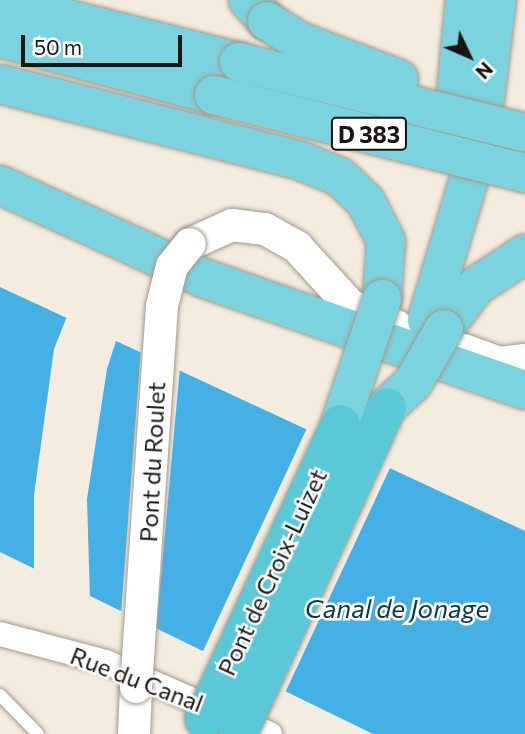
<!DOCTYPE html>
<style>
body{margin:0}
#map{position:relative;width:525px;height:734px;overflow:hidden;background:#f4ecde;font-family:Commissioner,sans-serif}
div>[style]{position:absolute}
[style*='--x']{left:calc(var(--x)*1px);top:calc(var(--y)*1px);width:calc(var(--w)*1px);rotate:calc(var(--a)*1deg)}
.water>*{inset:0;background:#45b0e5}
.pier>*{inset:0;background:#f4ecde;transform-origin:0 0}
.roads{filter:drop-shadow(0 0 2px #a19a8d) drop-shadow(0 0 2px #a19a8d)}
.service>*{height:12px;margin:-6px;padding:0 6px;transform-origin:6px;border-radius:6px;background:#fff}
.minor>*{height:24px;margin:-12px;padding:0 12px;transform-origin:12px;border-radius:12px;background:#fff}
.tertiary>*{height:32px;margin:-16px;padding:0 16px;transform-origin:16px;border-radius:16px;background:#fff}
.trunk>*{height:38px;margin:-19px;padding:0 19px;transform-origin:19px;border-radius:19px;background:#7bd3df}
.bridges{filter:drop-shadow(0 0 2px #a19a8d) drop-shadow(0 0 2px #a19a8d)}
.tertiary-bridge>*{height:32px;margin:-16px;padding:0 16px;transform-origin:16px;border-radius:16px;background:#fff}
.trunk-bridge>*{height:38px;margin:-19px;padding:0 19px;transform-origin:19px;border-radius:19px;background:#7bd3df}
.motorway-bridge>*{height:38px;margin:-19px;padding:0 19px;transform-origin:19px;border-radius:19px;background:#5ac8d7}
span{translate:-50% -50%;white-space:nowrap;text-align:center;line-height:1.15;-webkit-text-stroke:5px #fff;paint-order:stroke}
.shield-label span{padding:2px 5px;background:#fff;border:2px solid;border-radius:5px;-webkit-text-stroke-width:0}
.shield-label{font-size:23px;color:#191612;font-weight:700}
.street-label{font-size:24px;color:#191612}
.water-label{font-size:26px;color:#09384e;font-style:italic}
.north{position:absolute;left:434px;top:21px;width:70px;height:70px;-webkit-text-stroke:5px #fff;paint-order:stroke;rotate:134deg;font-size:19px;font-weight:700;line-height:28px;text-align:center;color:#191612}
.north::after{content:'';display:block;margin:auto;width:24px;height:32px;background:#191612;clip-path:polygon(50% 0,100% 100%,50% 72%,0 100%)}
.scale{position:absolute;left:21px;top:35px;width:161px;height:32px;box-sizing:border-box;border:4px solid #191612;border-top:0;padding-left:9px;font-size:21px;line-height:24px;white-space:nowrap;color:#191612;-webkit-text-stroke:5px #fff;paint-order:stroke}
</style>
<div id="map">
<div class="water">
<i style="clip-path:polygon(0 287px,525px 531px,525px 734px,373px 734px,0 552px)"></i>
</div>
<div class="pier">
<i style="clip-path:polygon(68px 314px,117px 338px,107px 369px,87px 499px,90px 599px,34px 572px,34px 495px,54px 349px)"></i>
<i style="clip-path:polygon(141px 348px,180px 367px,156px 632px,121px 615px)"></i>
<i style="left:308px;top:426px;width:92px;height:251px;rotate:25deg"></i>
</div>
<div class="roads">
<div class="service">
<i style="--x:0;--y:695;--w:54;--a:45.7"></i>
</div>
<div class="minor">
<i style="--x:0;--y:634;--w:110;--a:14.8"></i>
<i style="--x:106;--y:662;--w:179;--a:23.7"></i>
</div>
<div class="tertiary">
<i style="--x:190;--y:244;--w:46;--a:-24.3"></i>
<i style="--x:232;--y:225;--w:33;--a:7"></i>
<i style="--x:265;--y:229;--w:37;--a:29"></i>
<i style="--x:297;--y:247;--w:79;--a:47.6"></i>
<i style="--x:350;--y:305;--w:51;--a:24.5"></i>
<i style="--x:464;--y:350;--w:38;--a:20"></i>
<i style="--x:500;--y:363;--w:25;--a:-7"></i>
<i style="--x:134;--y:734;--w:47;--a:-87.6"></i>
</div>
<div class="trunk">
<i style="--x:248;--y:0;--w:28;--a:48"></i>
<i style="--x:0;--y:2;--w:246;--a:14.1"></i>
<i style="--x:0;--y:38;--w:221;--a:14.9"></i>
<i style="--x:0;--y:84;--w:311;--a:14.3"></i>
<i style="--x:301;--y:161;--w:42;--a:22.3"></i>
<i style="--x:340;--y:177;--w:36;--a:44"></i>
<i style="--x:366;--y:202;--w:44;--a:62.9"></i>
<i style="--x:386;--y:241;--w:58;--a:93.9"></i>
<i style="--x:451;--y:147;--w:148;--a:-84.6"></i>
<i style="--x:0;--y:185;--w:223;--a:24.6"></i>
<i style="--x:203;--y:278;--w:341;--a:19.2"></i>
<i style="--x:427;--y:320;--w:186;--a:-73.4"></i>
<i style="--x:480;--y:142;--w:143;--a:-83.2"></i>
<i style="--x:444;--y:329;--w:54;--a:-53.3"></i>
<i style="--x:476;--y:286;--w:59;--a:-33.1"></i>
</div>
</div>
<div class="bridges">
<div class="tertiary-bridge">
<i style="--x:136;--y:687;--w:382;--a:-86.1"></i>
<i style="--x:162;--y:306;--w:41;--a:-76"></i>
<i style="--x:172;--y:266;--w:28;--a:-51"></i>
</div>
<div class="trunk-bridge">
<i style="--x:267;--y:21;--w:38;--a:32"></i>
<i style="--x:299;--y:41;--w:107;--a:20.8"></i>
<i style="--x:239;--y:62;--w:295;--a:13.9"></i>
<i style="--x:214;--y:95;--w:321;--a:14.1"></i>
<i style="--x:387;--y:407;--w:35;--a:-43"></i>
<i style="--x:413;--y:383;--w:62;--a:-60.1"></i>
<i style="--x:340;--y:424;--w:132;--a:-71.4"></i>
</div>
<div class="motorway-bridge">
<i style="--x:204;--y:719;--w:325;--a:-65.2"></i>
<i style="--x:238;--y:734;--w:359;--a:-65.5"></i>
</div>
</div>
<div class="shield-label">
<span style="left:369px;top:134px">D 383</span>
</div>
<div class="street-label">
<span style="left:152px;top:462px;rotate:-87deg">Pont du Roulet</span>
<span style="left:272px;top:572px;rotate:-65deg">Pont de Croix-Luizet</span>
<span style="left:137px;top:679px;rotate:21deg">Rue du Canal</span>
</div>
<div class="water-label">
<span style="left:397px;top:608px">Canal de Jonage</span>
</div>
<div class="north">N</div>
<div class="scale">50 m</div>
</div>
